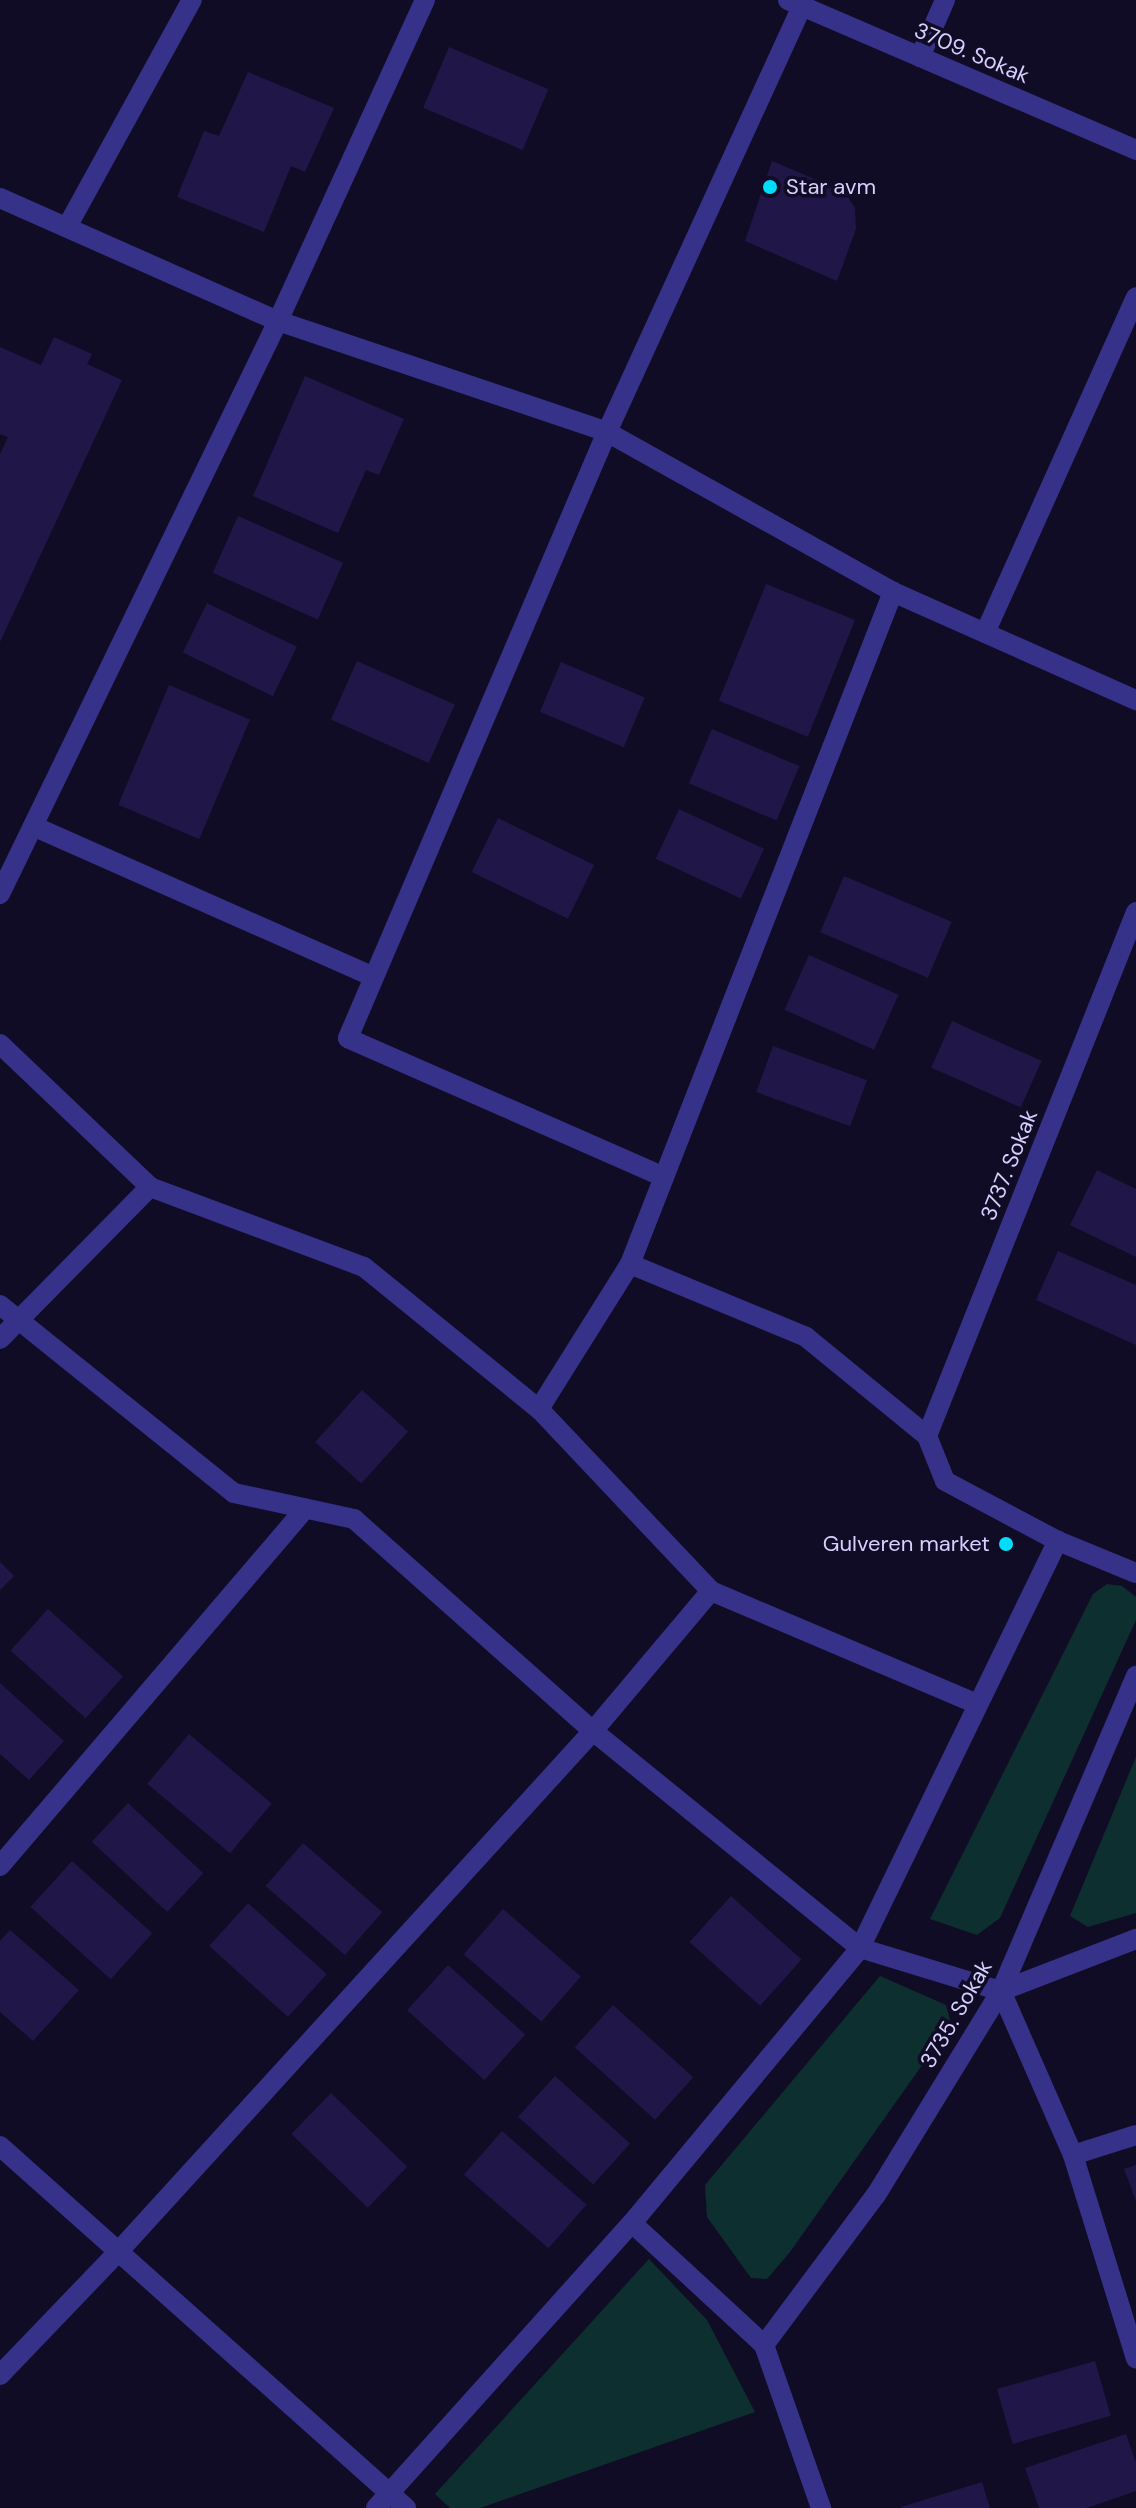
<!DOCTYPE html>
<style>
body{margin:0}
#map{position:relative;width:1136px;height:2508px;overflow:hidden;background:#110c25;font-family:"DM Sans",sans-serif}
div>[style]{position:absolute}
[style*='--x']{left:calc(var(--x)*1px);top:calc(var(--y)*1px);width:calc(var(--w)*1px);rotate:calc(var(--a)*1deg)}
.green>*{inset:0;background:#0e2f2f}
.building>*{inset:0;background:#211648;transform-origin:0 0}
.minor>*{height:20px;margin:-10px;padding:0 10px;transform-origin:10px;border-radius:10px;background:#373289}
.tertiary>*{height:20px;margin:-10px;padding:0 10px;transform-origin:10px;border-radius:10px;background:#373289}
.dots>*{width:22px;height:22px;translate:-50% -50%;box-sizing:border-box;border:4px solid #110c25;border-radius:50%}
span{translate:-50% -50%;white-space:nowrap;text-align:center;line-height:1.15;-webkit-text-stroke:7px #110c25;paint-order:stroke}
.street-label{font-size:22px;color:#d6d0ff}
.poi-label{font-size:22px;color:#d6d0ff}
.left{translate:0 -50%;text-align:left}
.right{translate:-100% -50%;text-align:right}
</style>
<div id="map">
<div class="green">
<i style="clip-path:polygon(1107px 1584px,1122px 1586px,1136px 1597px,1136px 1620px,1000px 1918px,977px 1935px,930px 1919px,1093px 1594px)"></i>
<i style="clip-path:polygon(1136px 1757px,1136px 1913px,1088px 1927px,1070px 1916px)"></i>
<i style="clip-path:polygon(880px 1976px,946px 2005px,951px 2024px,790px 2252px,767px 2279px,751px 2278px,707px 2217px,705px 2185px)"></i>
<i style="clip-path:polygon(649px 2259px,707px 2320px,755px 2412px,480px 2508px,450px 2508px,435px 2494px)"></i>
</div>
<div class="building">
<i style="left:449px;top:47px;width:108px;height:66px;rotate:23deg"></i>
<i style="clip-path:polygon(248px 72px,334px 108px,305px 172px,291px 166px,264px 232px,177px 197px,204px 131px,219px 136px)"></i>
<i style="clip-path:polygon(772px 161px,845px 192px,855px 208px,856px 229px,837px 281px,745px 241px)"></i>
<i style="clip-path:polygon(54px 337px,92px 354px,87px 364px,122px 380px,0 642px,0 454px,8px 437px,0 434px,0 347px,41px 365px)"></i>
<i style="clip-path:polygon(305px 376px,404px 419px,379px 475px,366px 470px,338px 533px,253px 496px)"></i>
<i style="left:238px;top:516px;width:115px;height:62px;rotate:24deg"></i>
<i style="left:766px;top:584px;width:96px;height:126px;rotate:22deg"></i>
<i style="left:207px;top:603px;width:100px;height:55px;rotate:26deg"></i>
<i style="left:357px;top:661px;width:107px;height:64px;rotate:24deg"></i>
<i style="left:561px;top:662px;width:91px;height:54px;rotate:23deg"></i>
<i style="left:169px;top:685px;width:88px;height:130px;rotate:23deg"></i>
<i style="left:712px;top:729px;width:95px;height:59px;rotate:23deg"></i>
<i style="left:679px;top:809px;width:94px;height:55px;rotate:25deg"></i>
<i style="left:498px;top:818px;width:107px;height:60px;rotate:26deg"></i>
<i style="left:844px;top:876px;width:117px;height:61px;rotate:23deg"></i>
<i style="left:809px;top:955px;width:98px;height:60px;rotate:24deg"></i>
<i style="left:952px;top:1021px;width:98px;height:51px;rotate:24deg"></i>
<i style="left:773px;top:1046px;width:100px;height:49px;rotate:20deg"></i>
<i style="clip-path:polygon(1097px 1170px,1136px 1189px,1136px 1257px,1070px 1225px)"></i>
<i style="clip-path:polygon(1058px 1251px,1136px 1285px,1136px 1345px,1036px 1300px)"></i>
<i style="left:362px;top:1390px;width:62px;height:70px;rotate:42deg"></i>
<i style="clip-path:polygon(0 1562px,14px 1576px,0 1590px)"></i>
<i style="left:48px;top:1609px;width:101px;height:56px;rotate:42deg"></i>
<i style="clip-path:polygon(0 1683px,64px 1741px,29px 1780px,0 1754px)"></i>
<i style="left:189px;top:1734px;width:108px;height:65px;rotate:40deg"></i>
<i style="left:128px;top:1803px;width:103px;height:53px;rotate:43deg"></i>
<i style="left:303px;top:1843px;width:105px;height:57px;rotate:41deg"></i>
<i style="left:72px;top:1861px;width:108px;height:62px;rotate:42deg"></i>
<i style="left:731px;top:1896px;width:95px;height:62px;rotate:42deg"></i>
<i style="left:248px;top:1903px;width:106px;height:58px;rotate:42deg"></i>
<i style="left:503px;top:1909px;width:103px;height:60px;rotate:41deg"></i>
<i style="clip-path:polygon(10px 1930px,79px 1990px,33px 2041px,0 2012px,0 1941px)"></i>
<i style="left:448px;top:1965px;width:104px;height:61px;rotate:42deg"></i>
<i style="left:613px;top:2005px;width:108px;height:57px;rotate:42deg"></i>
<i style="left:555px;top:2076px;width:101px;height:55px;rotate:42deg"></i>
<i style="left:331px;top:2093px;width:106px;height:57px;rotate:44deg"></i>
<i style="left:502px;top:2131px;width:112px;height:58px;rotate:41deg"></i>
<i style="clip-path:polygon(1136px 2165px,1136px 2201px,1124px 2169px)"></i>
<i style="left:1095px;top:2361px;width:57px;height:102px;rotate:74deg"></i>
<i style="clip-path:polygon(1126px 2434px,1136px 2463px,1136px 2491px,1087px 2508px,1039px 2508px,1025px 2468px)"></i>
<i style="clip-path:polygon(982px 2482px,990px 2508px,901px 2508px,901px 2507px)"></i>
</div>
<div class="minor">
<i style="--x:920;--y:57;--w:62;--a:-66.3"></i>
<i style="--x:0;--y:198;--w:304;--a:23.9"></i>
<i style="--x:278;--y:321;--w:347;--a:18.6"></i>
<i style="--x:607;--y:432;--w:328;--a:29.2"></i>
<i style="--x:893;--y:592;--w:266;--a:24"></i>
<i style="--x:67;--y:227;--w:259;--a:-61.2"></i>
<i style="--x:985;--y:633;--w:368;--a:-65.8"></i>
<i style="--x:33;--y:826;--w:372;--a:23.9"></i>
<i style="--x:0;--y:894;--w:637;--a:-64.12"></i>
<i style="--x:278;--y:321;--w:353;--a:-65.4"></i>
<i style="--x:0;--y:1044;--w:207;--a:43.6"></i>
<i style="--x:150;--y:1187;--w:228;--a:20.5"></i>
<i style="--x:364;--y:1267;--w:225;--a:39.1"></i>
<i style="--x:539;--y:1409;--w:250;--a:46.6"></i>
<i style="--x:711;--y:1591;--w:289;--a:23"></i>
<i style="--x:664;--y:1177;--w:345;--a:-156.3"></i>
<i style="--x:348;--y:1038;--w:659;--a:-66.86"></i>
<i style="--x:607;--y:432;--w:469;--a:-65.4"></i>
<i style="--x:630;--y:1264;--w:191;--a:22.5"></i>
<i style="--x:806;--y:1337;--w:156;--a:39.3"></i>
<i style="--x:927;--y:1436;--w:48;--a:68.2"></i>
<i style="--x:945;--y:1481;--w:128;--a:28"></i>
<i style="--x:1058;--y:1541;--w:84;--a:22.3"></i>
<i style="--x:0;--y:1305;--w:300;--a:38.8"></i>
<i style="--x:234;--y:1493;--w:123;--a:12.2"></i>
<i style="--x:354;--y:1519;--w:319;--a:41.6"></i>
<i style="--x:593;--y:1731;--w:344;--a:39.1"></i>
<i style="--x:860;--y:1948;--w:147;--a:17"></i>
<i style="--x:1001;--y:1991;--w:145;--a:-21.1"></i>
<i style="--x:0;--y:1339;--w:214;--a:-45.4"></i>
<i style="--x:539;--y:1409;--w:171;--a:-57.9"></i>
<i style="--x:630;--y:1264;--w:722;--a:-68.63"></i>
<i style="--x:927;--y:1436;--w:564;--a:-68.26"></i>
<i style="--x:0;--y:1866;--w:470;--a:-49.5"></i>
<i style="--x:1001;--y:1991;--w:179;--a:66.3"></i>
<i style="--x:1073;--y:2155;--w:213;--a:72.8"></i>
<i style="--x:0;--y:2146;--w:544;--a:41.72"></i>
<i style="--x:1073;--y:2155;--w:66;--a:-17.6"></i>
<i style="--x:632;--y:2223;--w:180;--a:42.7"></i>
<i style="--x:764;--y:2345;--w:173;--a:70.7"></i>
<i style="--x:764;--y:2345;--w:187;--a:-53.3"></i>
<i style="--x:876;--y:2195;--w:239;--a:-58.5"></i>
<i style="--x:1001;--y:1991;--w:343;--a:-66.8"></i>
<i style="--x:0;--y:2375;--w:170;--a:-46.2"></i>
<i style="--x:118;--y:2252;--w:705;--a:-47.64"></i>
<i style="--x:593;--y:1731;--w:183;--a:-49.9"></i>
<i style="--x:376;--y:2508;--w:383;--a:-48.1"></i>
<i style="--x:632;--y:2223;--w:357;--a:-50.3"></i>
<i style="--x:860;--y:1948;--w:453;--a:-64.1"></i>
</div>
<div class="tertiary">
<i style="--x:788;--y:0;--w:379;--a:23.3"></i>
</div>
<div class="dots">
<i style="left:770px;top:187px;background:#00dcfb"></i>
<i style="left:1006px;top:1544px;background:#00dcfb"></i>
</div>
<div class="street-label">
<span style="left:972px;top:53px;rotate:23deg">3709. Sokak</span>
<span style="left:1009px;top:1165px;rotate:-68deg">3737. Sokak</span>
<span style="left:956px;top:2014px;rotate:-60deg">3735. Sokak</span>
</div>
<div class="poi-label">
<span class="left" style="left:786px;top:187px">Star avm</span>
<span class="right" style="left:990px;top:1544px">Gulveren market</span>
</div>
</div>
